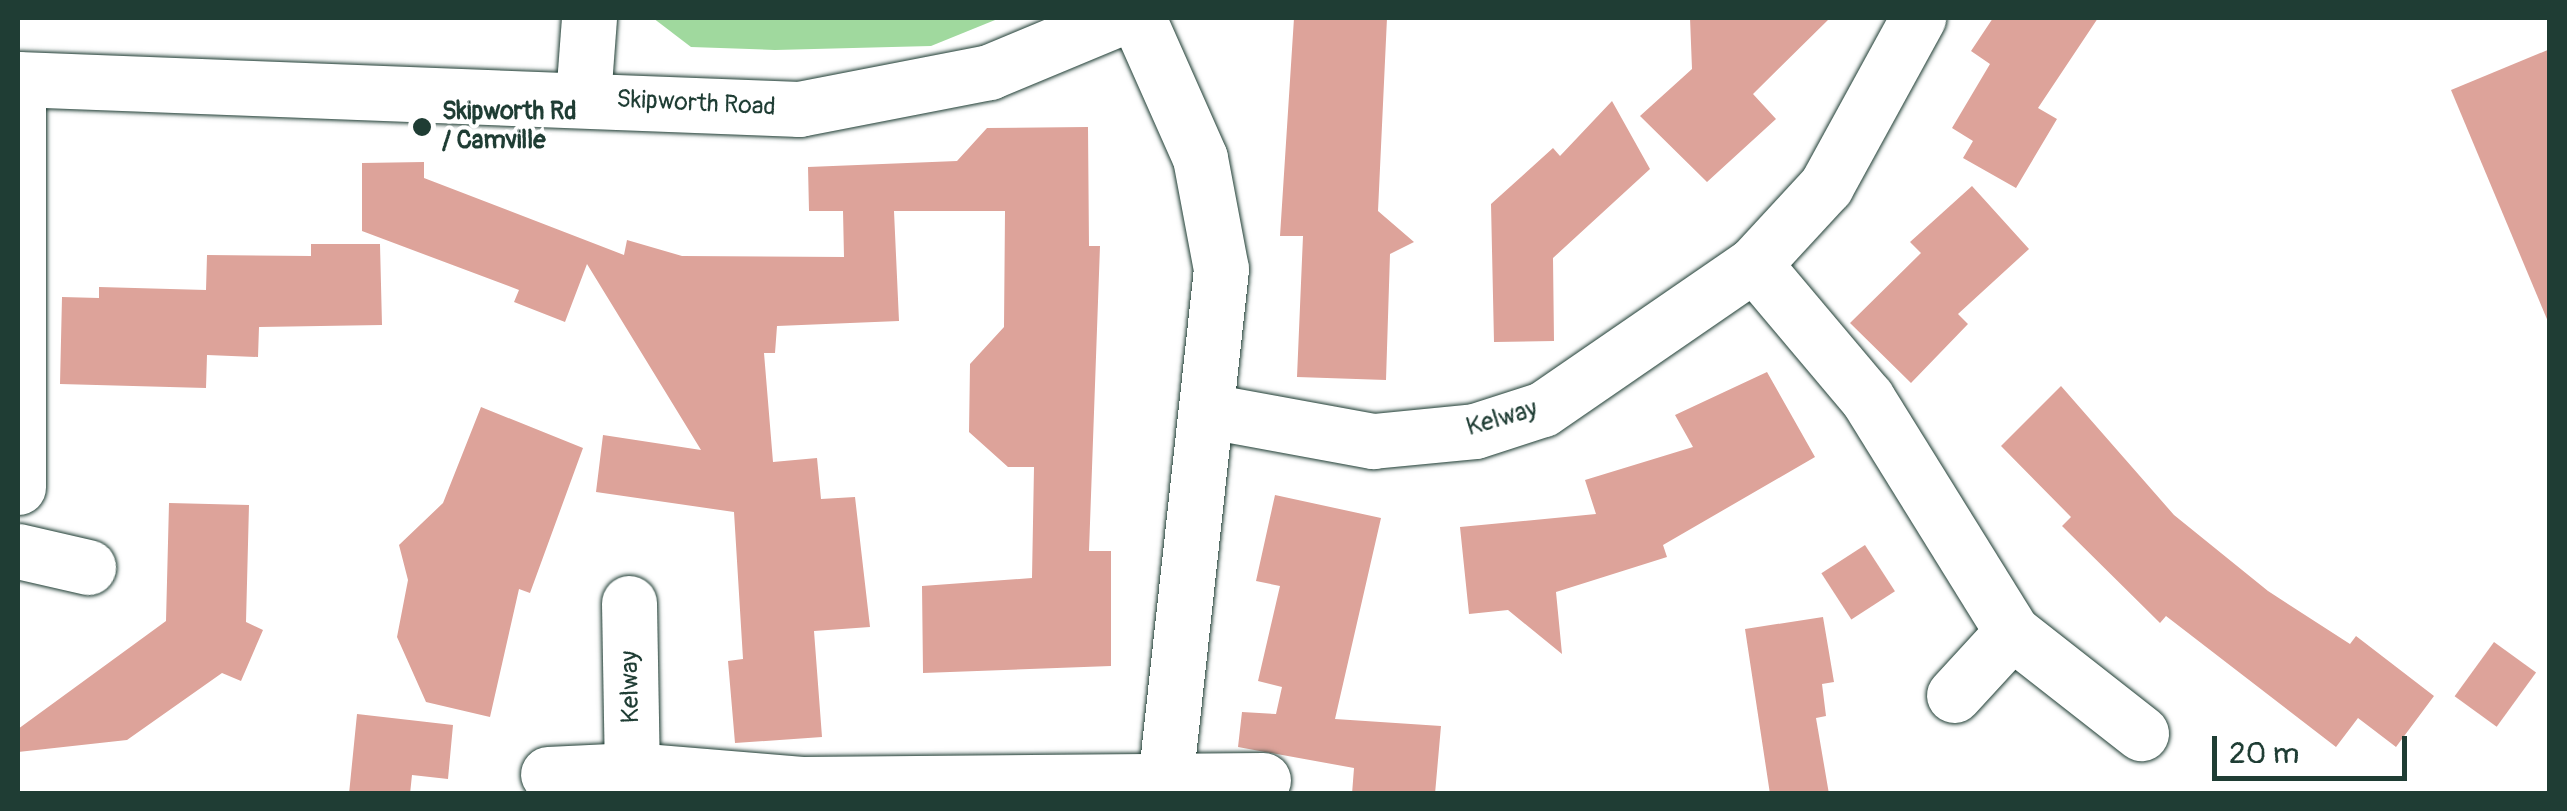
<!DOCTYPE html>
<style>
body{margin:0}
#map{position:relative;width:2567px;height:811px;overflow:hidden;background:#fff;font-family:Pangolin,sans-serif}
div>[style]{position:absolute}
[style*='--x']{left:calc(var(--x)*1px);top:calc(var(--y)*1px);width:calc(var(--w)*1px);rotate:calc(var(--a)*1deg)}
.green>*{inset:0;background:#a0d99e}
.building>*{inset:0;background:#dda39a;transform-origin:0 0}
.roads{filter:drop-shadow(0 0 2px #1f3d34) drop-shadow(0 0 2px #1f3d34)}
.street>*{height:55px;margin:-27.5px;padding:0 27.5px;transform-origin:27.5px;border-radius:27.5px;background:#fff}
.dots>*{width:28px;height:28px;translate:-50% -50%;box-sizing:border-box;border:5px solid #fff;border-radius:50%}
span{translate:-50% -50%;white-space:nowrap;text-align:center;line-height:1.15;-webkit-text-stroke:8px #fff;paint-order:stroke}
.street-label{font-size:25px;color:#1f3d34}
.poi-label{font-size:25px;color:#1f3d34;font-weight:700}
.left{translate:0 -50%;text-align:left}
.frame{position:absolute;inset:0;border:20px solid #1f3d34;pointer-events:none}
.scale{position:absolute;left:2212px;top:736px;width:195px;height:45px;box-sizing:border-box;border:5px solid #1f3d34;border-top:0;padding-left:12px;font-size:30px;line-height:35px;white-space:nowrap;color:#1f3d34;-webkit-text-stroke:8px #fff;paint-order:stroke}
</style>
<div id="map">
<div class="green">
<i style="clip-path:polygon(653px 18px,1000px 18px,931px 46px,775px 50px,691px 47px)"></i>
</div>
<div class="building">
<i style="clip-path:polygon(1294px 18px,1387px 18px,1378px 211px,1414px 242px,1390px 254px,1386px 380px,1297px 377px,1303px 236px,1280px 236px)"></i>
<i style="clip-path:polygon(1690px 18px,1830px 18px,1753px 94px,1776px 119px,1707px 182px,1640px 116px,1692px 69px)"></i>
<i style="clip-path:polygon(1993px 18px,2098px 18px,2038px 108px,2057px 119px,2016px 188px,1963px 158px,1973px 141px,1952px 128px,1990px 64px,1971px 51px)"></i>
<i style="clip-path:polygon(2550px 49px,2550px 324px,2549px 324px,2451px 90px)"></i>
<i style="clip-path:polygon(1612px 101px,1650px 169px,1553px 258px,1554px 341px,1494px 342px,1491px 204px,1553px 148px,1560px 156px)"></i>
<i style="clip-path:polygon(1088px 127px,1089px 246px,1100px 246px,1089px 551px,1111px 551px,1111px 666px,923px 673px,922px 586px,1032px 578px,1034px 467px,1008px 467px,969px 432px,970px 364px,1004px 327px,1005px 211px,894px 211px,899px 321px,777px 326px,775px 353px,764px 353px,773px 462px,817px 458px,821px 499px,855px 497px,870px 627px,814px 631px,822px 737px,735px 743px,728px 661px,743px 659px,734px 512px,596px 492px,603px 435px,701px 450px,587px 264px,565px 322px,514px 302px,519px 290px,362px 231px,362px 163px,424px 162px,424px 178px,624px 255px,627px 240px,682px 256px,844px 257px,843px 211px,809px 211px,808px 167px,957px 161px,987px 128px)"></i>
<i style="clip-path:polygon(1972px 186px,2029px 249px,1958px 314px,1968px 324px,1911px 383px,1850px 323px,1921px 253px,1910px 242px)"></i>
<i style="clip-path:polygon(311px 244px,380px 244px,382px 325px,259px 327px,258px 357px,207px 355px,206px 388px,60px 384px,62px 297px,99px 298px,99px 287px,206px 290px,207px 255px,311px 256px)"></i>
<i style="clip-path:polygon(1767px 372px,1815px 457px,1663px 545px,1667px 557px,1556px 592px,1562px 654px,1508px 610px,1469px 614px,1460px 527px,1596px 514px,1585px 480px,1693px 447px,1675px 415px)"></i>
<i style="clip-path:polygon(2061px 386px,2174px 515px,2268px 591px,2350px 644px,2356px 636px,2434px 696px,2396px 747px,2358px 718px,2336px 747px,2166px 616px,2160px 623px,2062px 526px,2071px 517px,2001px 446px)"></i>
<i style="clip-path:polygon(481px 407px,583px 448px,530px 593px,519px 589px,490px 717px,426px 702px,397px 637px,408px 580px,399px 545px,443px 503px)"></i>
<i style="clip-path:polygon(1275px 495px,1381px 518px,1335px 719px,1441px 726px,1435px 794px,1352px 794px,1354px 768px,1238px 747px,1242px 712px,1276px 714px,1282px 687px,1258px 681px,1280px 586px,1256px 581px)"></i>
<i style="clip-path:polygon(169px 503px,249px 505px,246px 622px,263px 630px,241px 681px,222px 673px,127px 740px,18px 752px,18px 729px,166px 621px)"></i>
<i style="left:1865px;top:545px;width:55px;height:52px;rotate:57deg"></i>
<i style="clip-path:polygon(1823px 617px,1834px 682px,1822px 684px,1826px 716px,1816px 718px,1829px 794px,1770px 794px,1745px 629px)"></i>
<i style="left:2494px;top:642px;width:52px;height:67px;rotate:36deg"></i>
<i style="clip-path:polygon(357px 714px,453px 725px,448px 779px,412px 775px,410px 794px,349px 794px)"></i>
</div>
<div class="roads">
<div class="street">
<i style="--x:1138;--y:18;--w:153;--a:66.1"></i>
<i style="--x:1200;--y:158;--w:113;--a:79.3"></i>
<i style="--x:1221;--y:269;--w:508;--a:96.22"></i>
<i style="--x:18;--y:79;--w:782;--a:2.2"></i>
<i style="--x:799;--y:109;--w:194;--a:-11"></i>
<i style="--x:989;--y:72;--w:141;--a:-22.6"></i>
<i style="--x:583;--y:98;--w:80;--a:-85.7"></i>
<i style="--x:1754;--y:264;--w:175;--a:49.9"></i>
<i style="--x:1867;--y:398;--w:275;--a:58.2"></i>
<i style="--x:2012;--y:632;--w:164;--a:38.1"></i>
<i style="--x:1209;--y:411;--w:167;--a:10.4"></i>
<i style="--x:1373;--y:441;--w:102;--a:-5.6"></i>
<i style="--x:1475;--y:431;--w:71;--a:-17.9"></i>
<i style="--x:1543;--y:409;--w:256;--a:-34.5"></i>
<i style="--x:1754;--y:264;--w:106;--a:-47.3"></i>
<i style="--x:1826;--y:186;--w:192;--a:-61.3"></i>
<i style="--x:18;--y:487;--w:408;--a:-90"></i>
<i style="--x:18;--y:551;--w:72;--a:12.9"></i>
<i style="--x:629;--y:603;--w:167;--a:89"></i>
<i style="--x:1954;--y:695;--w:86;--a:-47.4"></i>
<i style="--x:548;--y:774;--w:84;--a:-2.7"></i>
<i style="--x:632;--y:770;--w:170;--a:4.7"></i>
<i style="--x:801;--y:784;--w:462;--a:-0.5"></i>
</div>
</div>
<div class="dots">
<i style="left:422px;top:127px;background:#1f3d34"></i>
</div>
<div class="street-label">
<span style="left:696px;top:104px;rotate:3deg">Skipworth Road</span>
<span style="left:1502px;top:419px;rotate:-16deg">Kelway</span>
<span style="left:631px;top:687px;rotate:-91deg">Kelway</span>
</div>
<div class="poi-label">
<span class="left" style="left:442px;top:127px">Skipworth Rd<br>/ Camville</span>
</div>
<div class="frame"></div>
<div class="scale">20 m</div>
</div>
